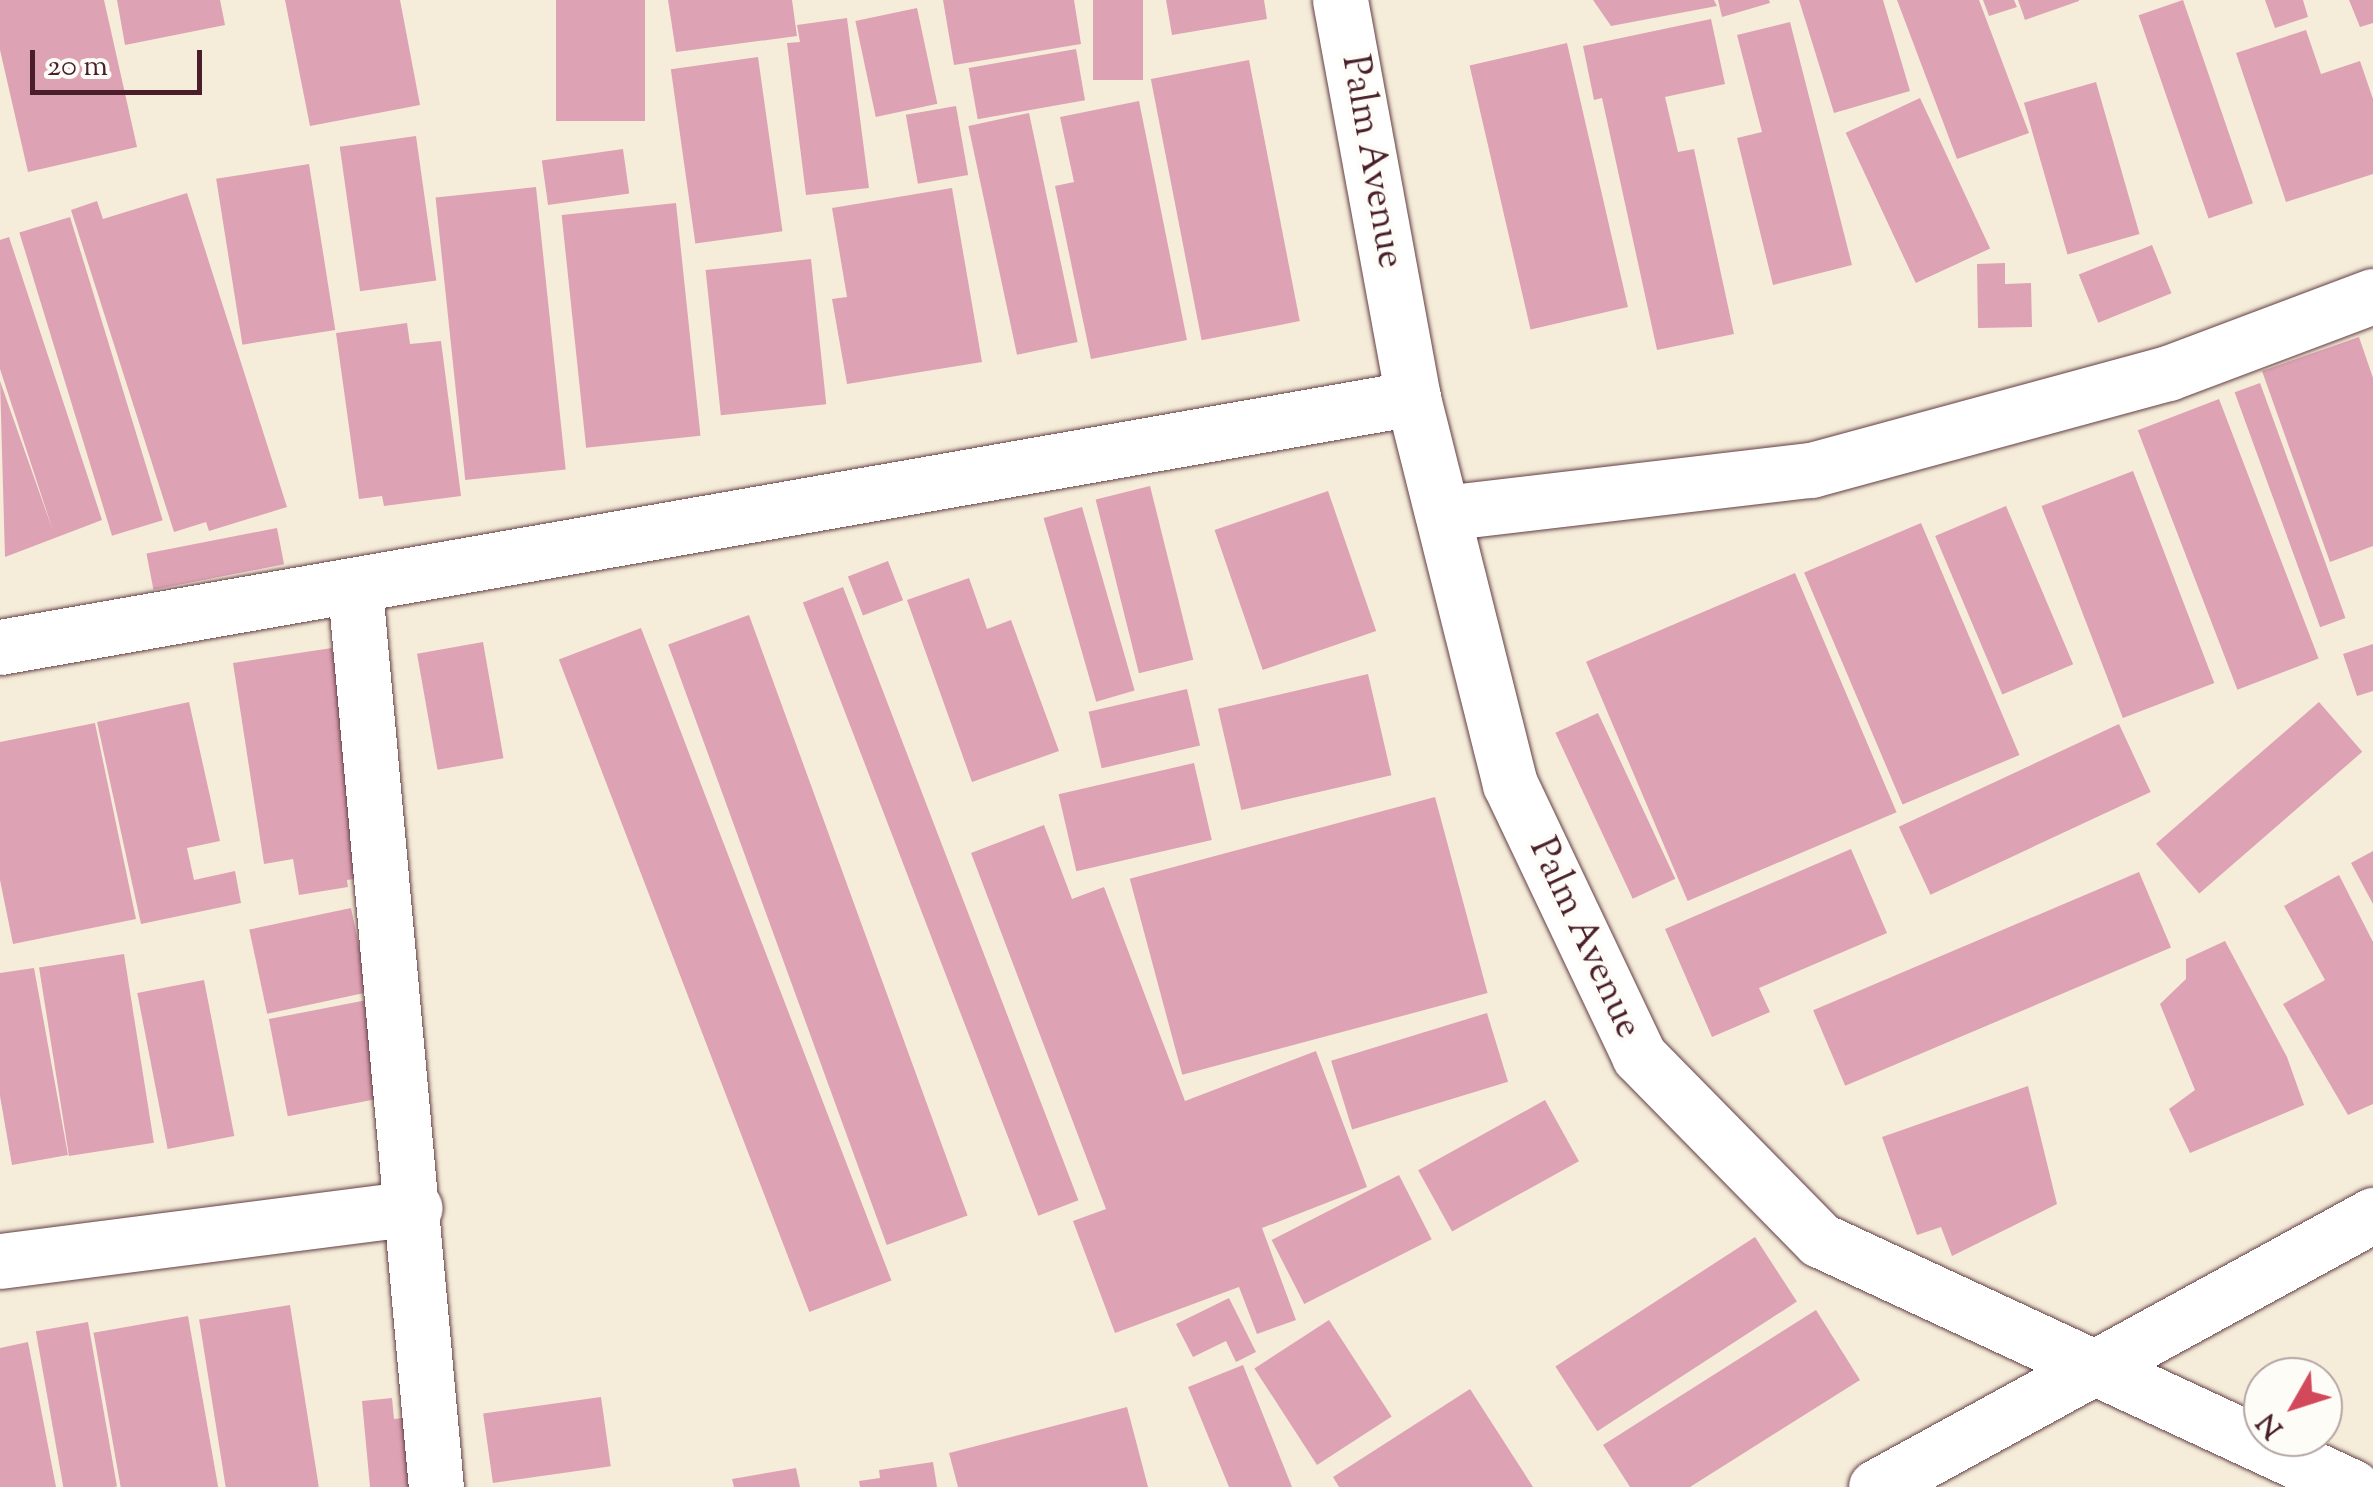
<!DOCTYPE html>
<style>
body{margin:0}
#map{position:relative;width:2373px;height:1487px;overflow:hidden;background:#f5edd9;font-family:"Sorts Mill Goudy",serif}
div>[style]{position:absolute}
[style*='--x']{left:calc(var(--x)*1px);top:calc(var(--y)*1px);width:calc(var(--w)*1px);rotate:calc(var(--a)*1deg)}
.building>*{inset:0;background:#dea2b5;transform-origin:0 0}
.roads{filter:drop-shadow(0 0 2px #643e45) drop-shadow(0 0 2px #643e45)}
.minor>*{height:55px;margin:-27.5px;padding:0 27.5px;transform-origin:27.5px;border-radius:27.5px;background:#fff}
.tertiary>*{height:55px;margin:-27.5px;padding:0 27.5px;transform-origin:27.5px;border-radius:27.5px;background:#fff}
span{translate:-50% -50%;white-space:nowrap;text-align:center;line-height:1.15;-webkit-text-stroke:9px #fdfcf7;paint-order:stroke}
.street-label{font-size:38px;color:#4a1f2b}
.north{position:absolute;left:2243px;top:1357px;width:100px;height:100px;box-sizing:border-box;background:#fdfcf7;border:2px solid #b5a4a5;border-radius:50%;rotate:231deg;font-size:28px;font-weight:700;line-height:40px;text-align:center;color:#4a1f2b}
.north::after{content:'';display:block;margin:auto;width:35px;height:45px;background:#d1495b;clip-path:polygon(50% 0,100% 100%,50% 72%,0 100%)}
.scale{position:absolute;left:30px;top:50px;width:172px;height:45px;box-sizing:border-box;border:5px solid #4a1f2b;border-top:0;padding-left:12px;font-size:30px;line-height:35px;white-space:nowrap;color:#4a1f2b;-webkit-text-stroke:8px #fdfcf7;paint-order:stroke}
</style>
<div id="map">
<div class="building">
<i style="clip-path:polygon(0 0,104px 0,137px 147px,28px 172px,0 50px)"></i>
<i style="clip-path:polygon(117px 0,220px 0,225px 25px,125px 45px)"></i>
<i style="clip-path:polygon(285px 0,400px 0,420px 105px,310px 126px)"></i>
<i style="left:556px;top:0;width:89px;height:121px"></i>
<i style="clip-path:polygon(668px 0,792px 0,797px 36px,676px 52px)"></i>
<i style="clip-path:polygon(943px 0,1074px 0,1081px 44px,954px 65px)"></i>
<i style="left:1093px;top:0;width:50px;height:80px"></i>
<i style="clip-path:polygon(1166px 0,1264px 0,1267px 19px,1172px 35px)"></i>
<i style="clip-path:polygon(1593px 0,1714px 0,1717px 6px,1611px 26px)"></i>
<i style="clip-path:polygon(1718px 0,1769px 0,1770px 3px,1722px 17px)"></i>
<i style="clip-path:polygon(1799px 0,1883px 0,1910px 91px,1834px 113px)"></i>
<i style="clip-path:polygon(1897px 0,1979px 0,2029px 133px,1957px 159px)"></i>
<i style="clip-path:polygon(1983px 0,2014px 0,2017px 7px,1989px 16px)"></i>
<i style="clip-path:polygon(2018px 0,2079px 0,2079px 1px,2025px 20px)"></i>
<i style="left:2183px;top:0;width:215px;height:47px;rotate:71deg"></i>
<i style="clip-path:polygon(2265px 0,2303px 0,2308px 17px,2275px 28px)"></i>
<i style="clip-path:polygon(2349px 0,2373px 0,2373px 23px,2360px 27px)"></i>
<i style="left:917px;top:8px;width:98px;height:63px;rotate:78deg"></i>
<i style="clip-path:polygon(847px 18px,869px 188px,806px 195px,787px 43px,800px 42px,797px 25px)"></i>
<i style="clip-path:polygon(1711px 19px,1725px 84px,1665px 97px,1678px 152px,1694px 149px,1734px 334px,1657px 350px,1602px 98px,1594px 100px,1583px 46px)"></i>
<i style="clip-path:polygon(1790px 22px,1852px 265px,1773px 285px,1737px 138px,1762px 132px,1737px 35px)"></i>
<i style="clip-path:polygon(2306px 30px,2321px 74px,2360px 61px,2373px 99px,2373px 174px,2286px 202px,2236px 53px)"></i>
<i style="left:1567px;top:43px;width:271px;height:100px;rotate:77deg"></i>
<i style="left:1076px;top:49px;width:52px;height:109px;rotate:80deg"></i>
<i style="left:758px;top:57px;width:176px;height:88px;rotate:82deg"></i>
<i style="left:1249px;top:60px;width:266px;height:100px;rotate:79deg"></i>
<i style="left:2096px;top:82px;width:158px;height:75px;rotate:74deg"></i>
<i style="left:1920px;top:98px;width:166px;height:82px;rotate:65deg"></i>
<i style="clip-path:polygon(1139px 101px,1187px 340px,1091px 359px,1055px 186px,1074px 182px,1060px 117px)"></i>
<i style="left:956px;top:106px;width:70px;height:51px;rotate:80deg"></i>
<i style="left:1029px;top:113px;width:234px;height:62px;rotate:78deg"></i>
<i style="left:416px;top:136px;width:146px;height:77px;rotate:82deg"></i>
<i style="left:623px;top:149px;width:45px;height:82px;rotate:82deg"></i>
<i style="left:309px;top:164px;width:168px;height:94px;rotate:81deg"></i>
<i style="left:536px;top:187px;width:284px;height:101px;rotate:84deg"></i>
<i style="clip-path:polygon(952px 188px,982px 362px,847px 384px,832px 299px,847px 297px,832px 208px)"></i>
<i style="clip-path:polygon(187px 193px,287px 507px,209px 531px,206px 522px,174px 532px,71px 210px,97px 201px,103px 219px)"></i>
<i style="left:676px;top:203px;width:234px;height:115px;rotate:84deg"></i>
<i style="left:70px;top:217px;width:317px;height:53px;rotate:73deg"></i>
<i style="clip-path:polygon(9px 237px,102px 520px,5px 557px,0 381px,53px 531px,0 369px,0 240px)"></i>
<i style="left:2152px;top:245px;width:52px;height:79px;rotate:68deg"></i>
<i style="left:811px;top:259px;width:146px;height:106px;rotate:84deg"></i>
<i style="clip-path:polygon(2005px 263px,2005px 284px,2031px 283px,2032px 327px,1978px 328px,1977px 264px)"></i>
<i style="clip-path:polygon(407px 323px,410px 344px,441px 341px,461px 496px,384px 506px,382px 496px,359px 499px,336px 333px)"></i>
<i style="clip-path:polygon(2359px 337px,2373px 378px,2373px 546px,2330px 562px,2262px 371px)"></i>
<i style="left:2260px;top:383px;width:250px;height:27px;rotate:70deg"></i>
<i style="left:2219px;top:399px;width:278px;height:87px;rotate:69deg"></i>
<i style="left:2133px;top:471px;width:227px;height:98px;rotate:69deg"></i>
<i style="left:1150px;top:486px;width:179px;height:56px;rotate:76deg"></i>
<i style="left:1328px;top:491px;width:148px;height:120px;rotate:71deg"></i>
<i style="left:2006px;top:506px;width:172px;height:77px;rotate:67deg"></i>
<i style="left:1082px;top:507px;width:191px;height:40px;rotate:74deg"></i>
<i style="left:1921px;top:523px;width:252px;height:127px;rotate:67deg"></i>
<i style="left:277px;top:528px;width:37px;height:133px;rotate:79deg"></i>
<i style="left:888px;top:561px;width:42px;height:43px;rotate:69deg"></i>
<i style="left:1795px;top:573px;width:260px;height:227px;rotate:67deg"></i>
<i style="clip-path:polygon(969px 578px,987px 629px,1011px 620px,1059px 751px,972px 782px,907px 600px)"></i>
<i style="left:843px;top:587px;width:657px;height:43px;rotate:69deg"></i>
<i style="left:749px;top:615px;width:639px;height:86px;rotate:70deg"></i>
<i style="left:641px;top:628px;width:699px;height:88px;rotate:69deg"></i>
<i style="left:483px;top:642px;width:118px;height:67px;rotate:80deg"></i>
<i style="clip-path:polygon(2373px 644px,2373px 691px,2357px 696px,2343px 654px)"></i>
<i style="clip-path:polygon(332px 648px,367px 877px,347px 880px,348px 887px,299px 895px,293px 859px,264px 864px,233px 663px)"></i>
<i style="left:1368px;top:674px;width:104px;height:154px;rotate:77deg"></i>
<i style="left:1187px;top:689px;width:58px;height:101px;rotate:77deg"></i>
<i style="clip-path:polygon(189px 702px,220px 841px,187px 848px,194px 880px,235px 871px,241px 903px,141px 924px,97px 722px)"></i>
<i style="left:2319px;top:702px;width:66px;height:216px;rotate:49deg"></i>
<i style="left:1598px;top:713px;width:183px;height:47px;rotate:65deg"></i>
<i style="clip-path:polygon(95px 723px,136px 919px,13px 944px,0 880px,0 742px)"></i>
<i style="left:2119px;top:724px;width:75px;height:243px;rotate:65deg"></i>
<i style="left:1194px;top:763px;width:79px;height:139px;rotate:77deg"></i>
<i style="left:1435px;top:797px;width:203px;height:316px;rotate:75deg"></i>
<i style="clip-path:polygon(1044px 825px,1072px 899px,1104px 887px,1185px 1101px,1316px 1051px,1367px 1187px,1262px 1228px,1296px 1320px,1257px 1334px,1239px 1287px,1115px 1333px,1073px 1221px,1106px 1209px,971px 853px)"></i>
<i style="clip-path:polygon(1851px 849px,1887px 933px,1759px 988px,1770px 1012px,1712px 1037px,1665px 929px)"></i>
<i style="clip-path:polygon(2373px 851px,2373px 904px,2351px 863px)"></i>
<i style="left:2139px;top:872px;width:82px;height:354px;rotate:67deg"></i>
<i style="clip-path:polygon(2339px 875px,2373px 942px,2373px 1104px,2348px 1115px,2283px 1004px,2325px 980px,2284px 906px)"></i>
<i style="left:351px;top:908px;width:86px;height:104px;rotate:78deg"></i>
<i style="clip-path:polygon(2225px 941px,2287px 1057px,2304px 1105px,2190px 1153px,2169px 1109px,2195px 1090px,2160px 1004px,2186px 979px,2186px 959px)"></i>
<i style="left:124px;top:954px;width:191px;height:86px;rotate:81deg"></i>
<i style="clip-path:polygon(34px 968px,68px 1155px,12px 1165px,0 1096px,0 973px)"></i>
<i style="left:204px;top:980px;width:159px;height:68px;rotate:79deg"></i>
<i style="left:367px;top:1000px;width:99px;height:100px;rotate:79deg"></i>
<i style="left:1487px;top:1013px;width:72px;height:163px;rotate:73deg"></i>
<i style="clip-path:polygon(2028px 1086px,2057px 1204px,1952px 1256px,1941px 1227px,1917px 1235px,1882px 1137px)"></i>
<i style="left:1545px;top:1100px;width:70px;height:145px;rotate:61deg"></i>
<i style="left:1399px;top:1175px;width:72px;height:143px;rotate:63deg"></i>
<i style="left:1755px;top:1237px;width:77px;height:238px;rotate:57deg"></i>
<i style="clip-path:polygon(1229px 1298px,1256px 1352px,1236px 1362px,1226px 1341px,1193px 1357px,1176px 1324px)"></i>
<i style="left:290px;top:1305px;width:184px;height:92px;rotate:81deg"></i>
<i style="clip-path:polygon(1816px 1310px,1860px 1380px,1690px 1487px,1630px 1487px,1603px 1445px)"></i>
<i style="left:188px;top:1316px;width:174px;height:96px;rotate:80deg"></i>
<i style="left:1329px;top:1320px;width:115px;height:89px;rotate:57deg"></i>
<i style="left:88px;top:1322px;width:167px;height:53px;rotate:80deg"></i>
<i style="clip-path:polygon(28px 1342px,56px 1487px,0 1487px,0 1348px)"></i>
<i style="clip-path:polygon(1243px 1365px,1292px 1487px,1229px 1487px,1188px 1387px)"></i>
<i style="clip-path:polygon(1470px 1389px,1533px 1487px,1339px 1487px,1333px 1477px)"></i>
<i style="left:601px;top:1397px;width:70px;height:119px;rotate:82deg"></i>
<i style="clip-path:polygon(392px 1398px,394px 1419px,412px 1417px,420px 1487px,370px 1487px,362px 1401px)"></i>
<i style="clip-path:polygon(1127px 1407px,1148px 1487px,958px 1487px,949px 1453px)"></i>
<i style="clip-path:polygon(933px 1462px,937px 1487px,860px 1487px,859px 1481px,880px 1478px,879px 1470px)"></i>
<i style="clip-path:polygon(796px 1468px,800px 1487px,734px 1487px,732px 1479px)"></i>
</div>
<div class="roads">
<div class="minor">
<i style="--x:1443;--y:513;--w:371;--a:-6.7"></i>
<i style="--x:1811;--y:470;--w:370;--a:-15.2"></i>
<i style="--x:2168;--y:373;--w:219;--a:-20.6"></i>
<i style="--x:355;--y:589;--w:902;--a:84.85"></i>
<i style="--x:0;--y:647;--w:1435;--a:-9.99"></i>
<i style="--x:0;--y:1261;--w:418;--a:-7.3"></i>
<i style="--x:1876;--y:1487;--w:567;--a:-28.69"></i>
</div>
<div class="tertiary">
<i style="--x:1340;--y:0;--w:405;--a:79.6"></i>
<i style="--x:1413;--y:398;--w:398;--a:75.9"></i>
<i style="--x:1510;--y:784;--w:301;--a:64.6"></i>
<i style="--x:1639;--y:1056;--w:258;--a:45.5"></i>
<i style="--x:1820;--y:1240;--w:587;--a:24.9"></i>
</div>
</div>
<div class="street-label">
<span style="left:1370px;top:162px;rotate:80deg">Palm Avenue</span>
<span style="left:1583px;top:939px;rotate:65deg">Palm Avenue</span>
</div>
<div class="north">N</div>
<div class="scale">20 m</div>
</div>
